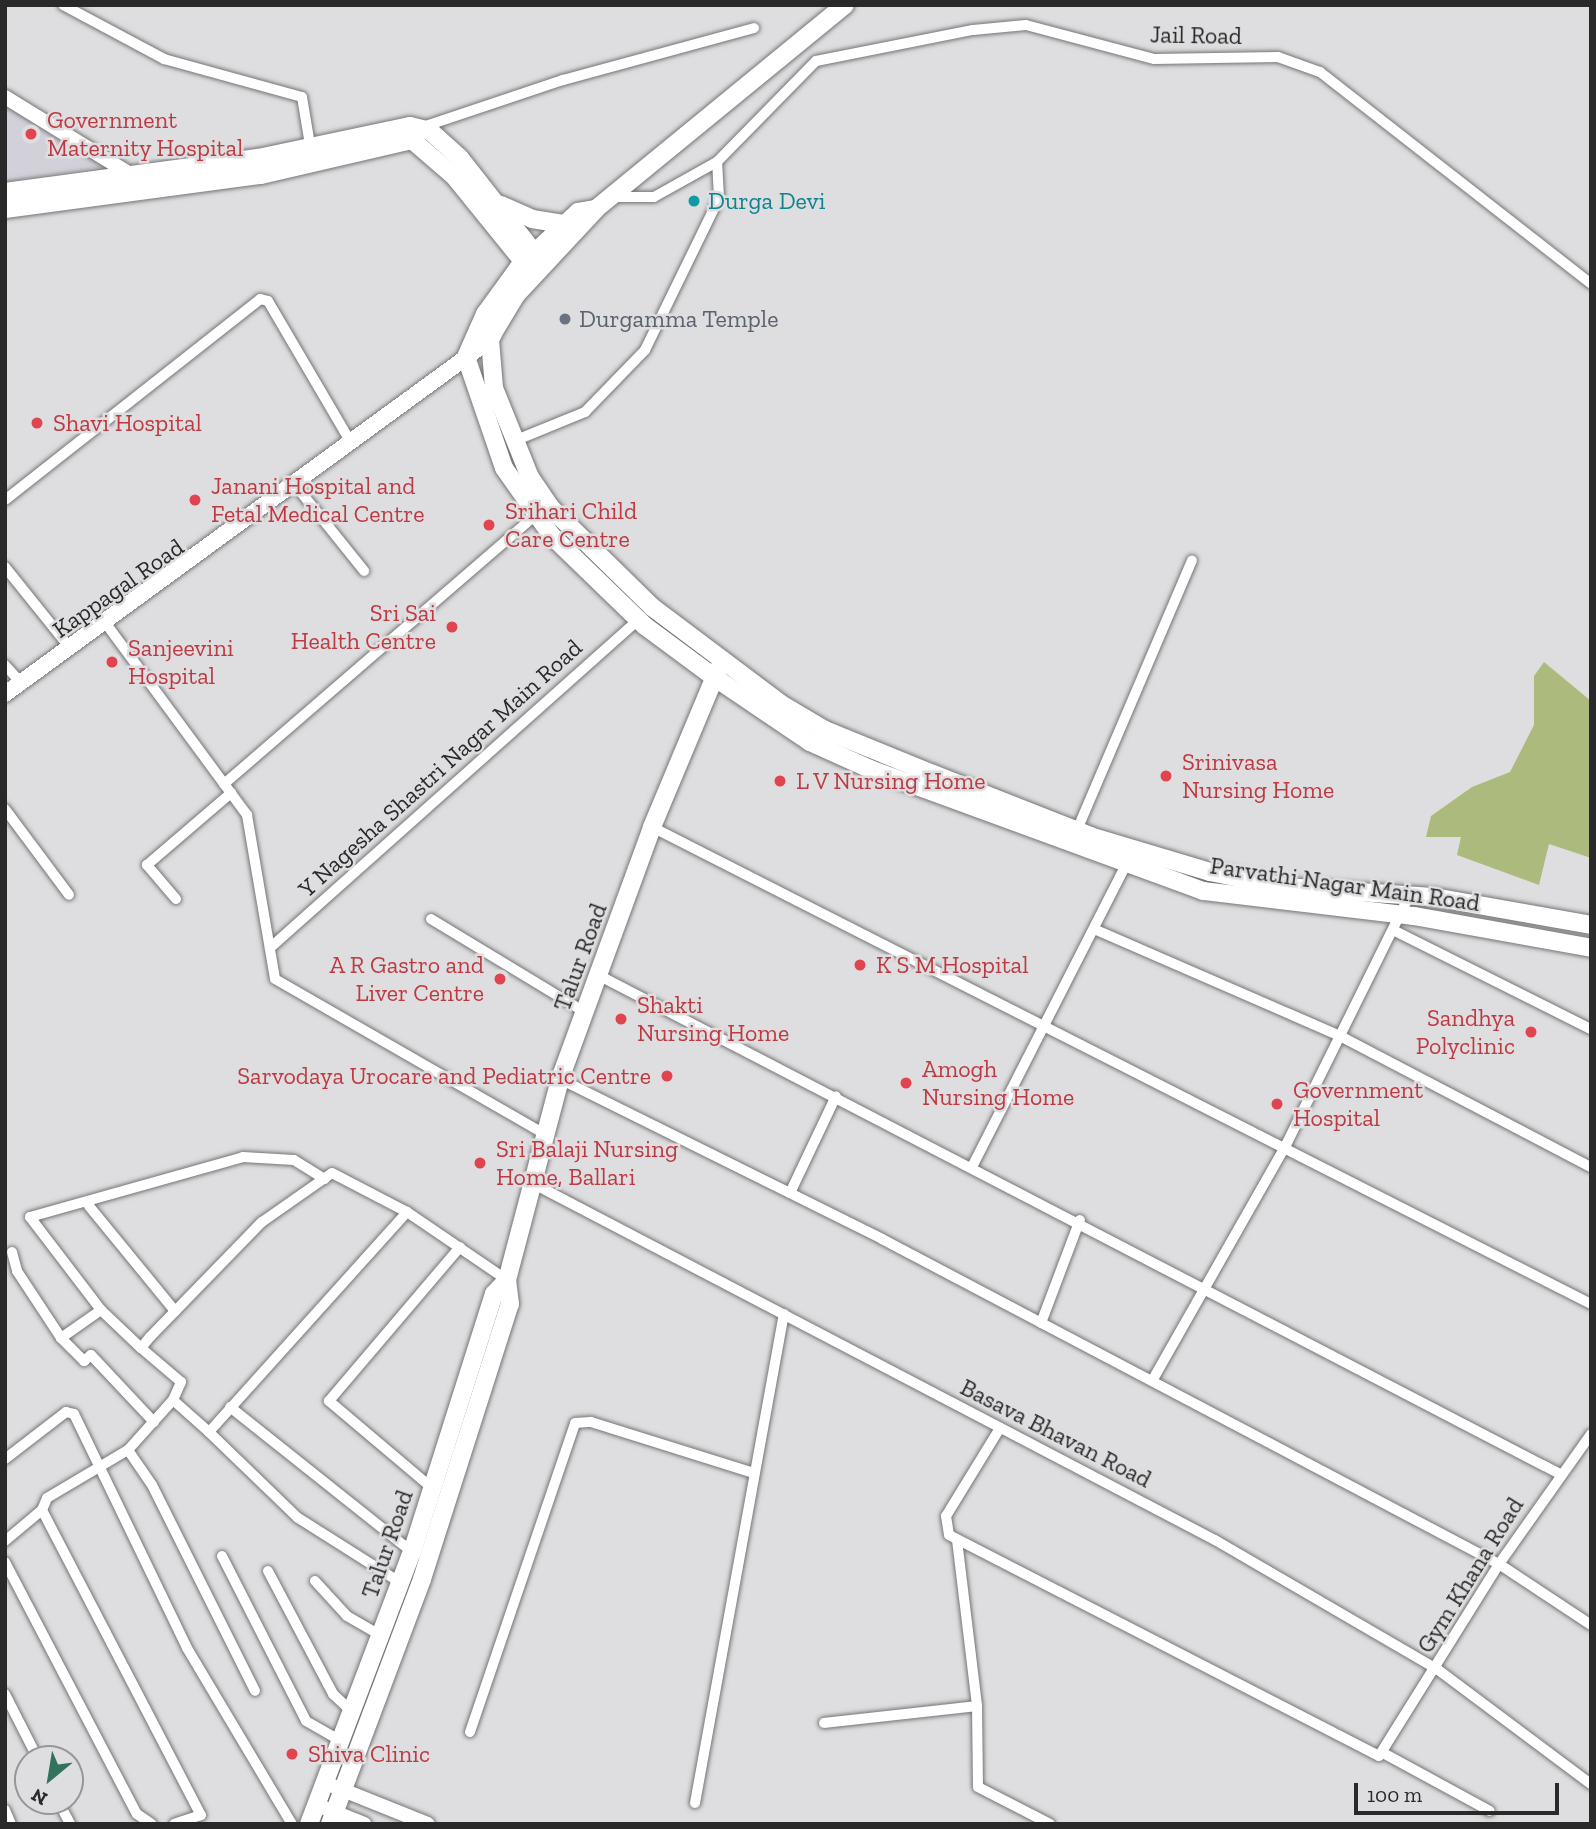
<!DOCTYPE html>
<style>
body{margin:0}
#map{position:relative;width:1596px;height:1829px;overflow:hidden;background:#dedee0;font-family:"Zilla Slab",serif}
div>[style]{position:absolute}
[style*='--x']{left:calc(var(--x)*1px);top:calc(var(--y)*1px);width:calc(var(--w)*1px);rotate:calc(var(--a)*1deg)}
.built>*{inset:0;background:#d2d1d9}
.green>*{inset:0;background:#acbb7d}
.roads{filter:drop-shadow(0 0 2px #757577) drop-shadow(0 0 2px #757577)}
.minor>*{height:10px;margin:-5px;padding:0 5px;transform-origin:5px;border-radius:5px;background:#fff}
.tertiary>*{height:14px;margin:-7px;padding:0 7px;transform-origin:7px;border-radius:7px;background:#fff}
.secondary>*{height:16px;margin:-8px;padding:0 8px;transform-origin:8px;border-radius:8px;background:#fff}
.primary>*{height:18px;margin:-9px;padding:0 9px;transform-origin:9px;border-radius:9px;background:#fff}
.dots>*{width:19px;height:19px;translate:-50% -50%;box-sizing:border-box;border:4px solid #dedee0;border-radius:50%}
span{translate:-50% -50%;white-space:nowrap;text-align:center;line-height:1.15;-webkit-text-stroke:5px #dedee0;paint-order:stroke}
.street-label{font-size:24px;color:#292929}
.health-label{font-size:24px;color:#be3a42}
.left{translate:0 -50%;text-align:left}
.right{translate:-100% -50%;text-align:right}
.culture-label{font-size:24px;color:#0d838f}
.worship-label{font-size:24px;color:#5b616d}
.frame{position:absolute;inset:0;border:7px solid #292929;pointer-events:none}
.north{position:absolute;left:14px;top:1745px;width:70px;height:70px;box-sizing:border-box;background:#dedee0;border:2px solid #969697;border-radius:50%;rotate:210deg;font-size:19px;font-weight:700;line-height:28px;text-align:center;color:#292929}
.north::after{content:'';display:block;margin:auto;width:24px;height:32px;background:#34725e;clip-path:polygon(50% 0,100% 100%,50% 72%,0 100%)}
.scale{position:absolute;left:1354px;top:1783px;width:205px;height:32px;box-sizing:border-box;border:4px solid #292929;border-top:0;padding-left:9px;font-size:21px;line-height:24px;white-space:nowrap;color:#292929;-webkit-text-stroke:5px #dedee0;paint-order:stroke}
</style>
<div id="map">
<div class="built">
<i style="clip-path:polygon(5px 102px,106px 166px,5px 182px)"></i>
</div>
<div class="green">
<i style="clip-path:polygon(1544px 662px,1591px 701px,1591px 858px,1549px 844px,1539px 885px,1457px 855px,1461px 837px,1426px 837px,1431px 816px,1472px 787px,1510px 772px,1534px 725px,1534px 676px)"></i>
</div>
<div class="roads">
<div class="minor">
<i style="--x:63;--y:5;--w:115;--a:28.1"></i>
<i style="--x:164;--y:59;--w:143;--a:15.4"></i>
<i style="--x:302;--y:97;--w:49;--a:80.5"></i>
<i style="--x:423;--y:127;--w:148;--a:-18.6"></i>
<i style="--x:563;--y:80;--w:198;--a:-15.2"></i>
<i style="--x:617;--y:197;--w:37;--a:0"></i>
<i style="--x:654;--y:197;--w:72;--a:-29.1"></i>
<i style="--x:717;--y:162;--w:141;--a:-45.6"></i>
<i style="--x:816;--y:61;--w:160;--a:-11.2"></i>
<i style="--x:973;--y:30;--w:53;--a:-5.4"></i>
<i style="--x:1026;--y:25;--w:132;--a:14.9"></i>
<i style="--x:1154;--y:59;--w:124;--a:-0.9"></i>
<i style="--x:1278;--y:57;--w:45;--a:19.7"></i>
<i style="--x:1320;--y:72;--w:344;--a:38"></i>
<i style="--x:514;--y:441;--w:77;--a:-22.2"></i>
<i style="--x:585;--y:412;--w:86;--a:-45.9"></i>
<i style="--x:645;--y:350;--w:169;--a:-64"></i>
<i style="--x:719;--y:198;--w:36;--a:-93"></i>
<i style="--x:296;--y:486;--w:109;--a:51.3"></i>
<i style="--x:5;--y:500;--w:325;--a:-38.2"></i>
<i style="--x:260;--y:299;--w:8;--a:14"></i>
<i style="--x:268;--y:301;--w:166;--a:59.6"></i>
<i style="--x:5;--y:567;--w:105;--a:51.2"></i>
<i style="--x:107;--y:625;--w:236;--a:53.6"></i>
<i style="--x:247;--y:815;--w:166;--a:80.3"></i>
<i style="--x:275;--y:979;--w:309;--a:29.9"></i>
<i style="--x:5;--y:665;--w:24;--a:48"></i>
<i style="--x:224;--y:784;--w:412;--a:-40.8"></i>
<i style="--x:5;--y:809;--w:107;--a:53.3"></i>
<i style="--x:652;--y:827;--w:1053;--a:26.93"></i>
<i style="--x:1077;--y:830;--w:293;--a:-66.9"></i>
<i style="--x:176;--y:899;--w:45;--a:-130.5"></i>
<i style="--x:147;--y:865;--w:111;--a:-40.6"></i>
<i style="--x:431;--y:919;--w:181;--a:31.2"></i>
<i style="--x:1094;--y:929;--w:268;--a:23.5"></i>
<i style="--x:1340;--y:1036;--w:283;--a:27.6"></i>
<i style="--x:1393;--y:930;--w:221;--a:26.6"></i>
<i style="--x:270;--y:948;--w:494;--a:-41.7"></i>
<i style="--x:600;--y:976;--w:1081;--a:27.42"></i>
<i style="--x:560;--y:1079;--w:360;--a:26.4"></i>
<i style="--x:882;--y:1239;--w:697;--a:27.78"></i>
<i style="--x:1499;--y:1564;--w:110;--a:33.5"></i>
<i style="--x:973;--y:1165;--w:337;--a:-63"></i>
<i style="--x:534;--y:1184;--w:768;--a:27.6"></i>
<i style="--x:1215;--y:1540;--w:257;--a:30.2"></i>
<i style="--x:1437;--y:1669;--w:192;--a:36.8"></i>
<i style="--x:790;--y:1193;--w:107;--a:-64.6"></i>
<i style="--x:89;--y:1206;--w:136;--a:50.7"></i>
<i style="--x:12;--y:1252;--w:20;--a:75"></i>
<i style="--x:17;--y:1271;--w:80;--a:56.7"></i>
<i style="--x:101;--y:1310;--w:117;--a:-127.4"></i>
<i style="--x:30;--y:1217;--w:221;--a:-15.7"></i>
<i style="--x:243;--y:1157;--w:51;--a:3.4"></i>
<i style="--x:294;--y:1160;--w:36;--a:32"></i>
<i style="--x:1041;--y:1323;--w:110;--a:-69.3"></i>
<i style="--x:141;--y:1348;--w:55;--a:-136.5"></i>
<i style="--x:101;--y:1310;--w:49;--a:145"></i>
<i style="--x:61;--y:1338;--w:33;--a:45"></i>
<i style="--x:84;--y:1361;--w:9;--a:-41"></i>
<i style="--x:91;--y:1355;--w:92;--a:46.8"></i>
<i style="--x:1152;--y:1381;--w:267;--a:-60.4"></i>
<i style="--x:1284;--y:1149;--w:282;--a:-63.7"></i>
<i style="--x:230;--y:1407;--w:233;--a:38.5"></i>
<i style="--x:1000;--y:1428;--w:103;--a:121.5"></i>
<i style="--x:946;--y:1516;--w:19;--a:81"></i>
<i style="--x:949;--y:1535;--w:483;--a:27.2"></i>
<i style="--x:1379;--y:1756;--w:226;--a:-58"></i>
<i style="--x:1499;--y:1564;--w:159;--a:-54.7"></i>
<i style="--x:209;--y:1432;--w:48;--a:-138.4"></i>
<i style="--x:173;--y:1400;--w:20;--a:-66"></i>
<i style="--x:181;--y:1382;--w:52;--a:-139.6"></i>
<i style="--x:141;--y:1348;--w:14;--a:-51"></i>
<i style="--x:150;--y:1337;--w:161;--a:-45.8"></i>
<i style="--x:262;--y:1222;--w:85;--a:-35"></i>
<i style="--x:332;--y:1173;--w:85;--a:27.5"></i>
<i style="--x:128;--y:1450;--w:42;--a:55.6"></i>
<i style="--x:152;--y:1485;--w:230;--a:63.4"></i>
<i style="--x:5;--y:1459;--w:77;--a:-37.6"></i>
<i style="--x:66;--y:1412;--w:8;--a:14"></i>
<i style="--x:74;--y:1414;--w:260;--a:64.2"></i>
<i style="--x:187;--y:1648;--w:205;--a:59.2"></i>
<i style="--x:432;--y:1488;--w:135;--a:-139.8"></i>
<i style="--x:329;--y:1401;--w:202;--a:-49.6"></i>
<i style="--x:42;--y:1510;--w:13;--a:-67"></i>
<i style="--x:47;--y:1498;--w:94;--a:-30.7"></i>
<i style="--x:128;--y:1450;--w:67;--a:-48"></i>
<i style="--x:957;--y:1540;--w:167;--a:83.1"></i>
<i style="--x:977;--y:1706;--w:81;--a:89.3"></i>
<i style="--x:978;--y:1787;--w:81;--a:27.2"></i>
<i style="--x:5;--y:1541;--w:48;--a:-40"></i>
<i style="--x:42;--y:1510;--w:344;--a:62.5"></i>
<i style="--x:201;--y:1815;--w:28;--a:162"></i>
<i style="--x:222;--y:1556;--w:185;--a:63"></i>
<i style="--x:306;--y:1721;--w:40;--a:29.7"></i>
<i style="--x:5;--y:1562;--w:284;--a:62.4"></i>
<i style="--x:137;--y:1814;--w:18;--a:34"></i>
<i style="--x:268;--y:1571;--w:139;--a:62.1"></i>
<i style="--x:333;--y:1694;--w:26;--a:43"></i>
<i style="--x:315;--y:1581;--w:47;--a:47.6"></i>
<i style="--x:347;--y:1616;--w:39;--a:30"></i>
<i style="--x:401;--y:1583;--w:122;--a:-147.7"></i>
<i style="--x:298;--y:1518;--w:124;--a:-136"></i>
<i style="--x:209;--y:1432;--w:296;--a:-48"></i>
<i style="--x:407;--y:1212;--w:121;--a:34.2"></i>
<i style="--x:5;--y:1694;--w:73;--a:63.1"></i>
<i style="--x:824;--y:1723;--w:154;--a:-6.3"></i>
<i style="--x:470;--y:1732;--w:326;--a:-71.2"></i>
<i style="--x:575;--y:1423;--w:16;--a:-4"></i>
<i style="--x:591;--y:1422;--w:171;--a:17.4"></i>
<i style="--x:1385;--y:1754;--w:119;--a:28.5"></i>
<i style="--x:58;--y:1801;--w:26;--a:62"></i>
<i style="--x:695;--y:1803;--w:497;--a:-79.7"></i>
<i style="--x:5;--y:1810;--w:15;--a:67"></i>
</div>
<div class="tertiary">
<i style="--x:5;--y:97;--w:153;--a:31.6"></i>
<i style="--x:333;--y:1786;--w:102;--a:21.8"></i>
<i style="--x:317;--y:1805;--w:51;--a:22"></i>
</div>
<div class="secondary">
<i style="--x:5;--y:694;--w:600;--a:-36.13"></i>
</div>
<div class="primary">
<i style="--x:845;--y:5;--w:322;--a:140.7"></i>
<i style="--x:596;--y:209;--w:117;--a:132.9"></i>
<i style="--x:516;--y:295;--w:39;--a:121"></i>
<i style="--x:496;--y:328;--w:13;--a:117"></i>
<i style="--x:490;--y:340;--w:48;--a:85.2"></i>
<i style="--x:494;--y:388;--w:96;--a:68"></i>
<i style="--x:530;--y:477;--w:36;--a:56"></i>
<i style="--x:550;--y:507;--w:143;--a:44.4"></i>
<i style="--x:652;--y:607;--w:161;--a:36.9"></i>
<i style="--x:781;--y:704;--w:51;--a:30.6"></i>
<i style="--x:825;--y:730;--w:117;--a:22.2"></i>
<i style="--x:933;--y:774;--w:169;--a:21.5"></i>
<i style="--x:1090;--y:836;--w:125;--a:16.7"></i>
<i style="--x:1210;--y:872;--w:76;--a:11.3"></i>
<i style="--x:1285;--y:887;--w:148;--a:3.9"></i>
<i style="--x:1433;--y:897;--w:160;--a:10"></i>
<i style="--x:5;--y:192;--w:255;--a:-7.7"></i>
<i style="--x:258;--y:158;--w:155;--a:-11.9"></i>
<i style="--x:410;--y:126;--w:21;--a:14"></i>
<i style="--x:430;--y:131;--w:40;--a:42"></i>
<i style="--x:460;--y:158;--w:130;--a:51.9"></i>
<i style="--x:501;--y:205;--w:34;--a:24"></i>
<i style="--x:532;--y:219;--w:32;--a:9"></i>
<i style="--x:5;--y:209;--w:258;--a:-7.6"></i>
<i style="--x:261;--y:175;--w:155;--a:-13.1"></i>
<i style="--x:412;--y:140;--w:55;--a:40.6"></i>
<i style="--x:454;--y:176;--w:121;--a:51"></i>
<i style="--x:596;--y:209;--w:18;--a:171"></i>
<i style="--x:578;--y:212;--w:81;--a:137"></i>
<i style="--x:519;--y:267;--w:58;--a:125.9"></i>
<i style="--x:485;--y:314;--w:47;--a:113.8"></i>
<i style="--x:466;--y:357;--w:117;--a:71.1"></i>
<i style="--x:504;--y:468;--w:83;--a:54.8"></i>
<i style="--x:552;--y:536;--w:129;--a:44.1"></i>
<i style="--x:645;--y:626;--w:86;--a:36.5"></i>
<i style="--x:714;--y:677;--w:116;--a:34.1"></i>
<i style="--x:810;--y:742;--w:66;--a:24.2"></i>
<i style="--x:870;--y:769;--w:355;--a:20.1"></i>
<i style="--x:1203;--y:891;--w:212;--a:6.8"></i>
<i style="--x:1414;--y:916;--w:180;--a:10.2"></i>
<i style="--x:309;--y:1824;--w:291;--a:-69.3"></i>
<i style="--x:412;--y:1552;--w:271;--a:-72.4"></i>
<i style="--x:494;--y:1294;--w:19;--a:-47"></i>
<i style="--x:330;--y:1824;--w:262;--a:-69.4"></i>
<i style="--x:422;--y:1579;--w:289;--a:-72.3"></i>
<i style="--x:510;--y:1304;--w:24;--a:-97"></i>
<i style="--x:507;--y:1280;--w:208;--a:-75.2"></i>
<i style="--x:560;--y:1079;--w:268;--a:-69.9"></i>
<i style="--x:652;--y:827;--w:171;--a:-67.3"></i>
</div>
</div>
<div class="dots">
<i style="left:31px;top:134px;background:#e0444e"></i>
<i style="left:694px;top:201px;background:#0f9aa8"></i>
<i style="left:565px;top:319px;background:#6b7280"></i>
<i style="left:37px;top:423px;background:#e0444e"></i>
<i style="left:195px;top:500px;background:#e0444e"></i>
<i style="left:489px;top:525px;background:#e0444e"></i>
<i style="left:452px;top:627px;background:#e0444e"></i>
<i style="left:112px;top:662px;background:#e0444e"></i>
<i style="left:1166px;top:776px;background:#e0444e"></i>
<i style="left:780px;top:781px;background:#e0444e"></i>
<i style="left:860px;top:965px;background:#e0444e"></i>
<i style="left:500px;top:979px;background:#e0444e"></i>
<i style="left:621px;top:1019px;background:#e0444e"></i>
<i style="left:1531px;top:1032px;background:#e0444e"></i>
<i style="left:667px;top:1076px;background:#e0444e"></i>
<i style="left:906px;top:1083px;background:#e0444e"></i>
<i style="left:1277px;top:1104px;background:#e0444e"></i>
<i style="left:480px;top:1163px;background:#e0444e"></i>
<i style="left:292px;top:1754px;background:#e0444e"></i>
</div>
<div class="street-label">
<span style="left:1196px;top:35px;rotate:1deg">Jail Road</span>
<span style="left:118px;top:588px;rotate:-35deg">Kappagal Road</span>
<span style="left:440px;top:768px;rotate:-42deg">Y Nagesha Shastri Nagar Main Road</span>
<span style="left:1345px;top:884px;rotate:8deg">Parvathi Nagar Main Road</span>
<span style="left:580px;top:957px;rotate:-70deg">Talur Road</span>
<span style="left:1056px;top:1433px;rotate:27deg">Basava Bhavan Road</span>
<span style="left:387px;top:1544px;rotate:-71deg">Talur Road</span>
<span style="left:1470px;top:1575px;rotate:-58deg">Gym Khana Road</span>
</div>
<div class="health-label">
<span class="left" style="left:47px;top:134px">Government<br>Maternity Hospital</span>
<span class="left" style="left:53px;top:423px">Shavi Hospital</span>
<span class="left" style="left:211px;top:500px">Janani Hospital and<br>Fetal Medical Centre</span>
<span class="left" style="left:505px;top:525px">Srihari Child<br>Care Centre</span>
<span class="right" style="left:436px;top:627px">Sri Sai<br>Health Centre</span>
<span class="left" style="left:128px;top:662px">Sanjeevini<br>Hospital</span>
<span class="left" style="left:1182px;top:776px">Srinivasa<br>Nursing Home</span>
<span class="left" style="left:796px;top:781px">L V Nursing Home</span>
<span class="right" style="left:484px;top:979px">A R Gastro and<br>Liver Centre</span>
<span class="left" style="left:876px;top:965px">K S M Hospital</span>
<span class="left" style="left:637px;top:1019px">Shakti<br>Nursing Home</span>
<span class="right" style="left:1515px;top:1032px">Sandhya<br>Polyclinic</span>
<span class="left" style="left:922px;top:1083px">Amogh<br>Nursing Home</span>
<span class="right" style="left:651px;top:1076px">Sarvodaya Urocare and Pediatric Centre</span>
<span class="left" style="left:1293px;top:1104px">Government<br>Hospital</span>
<span class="left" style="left:496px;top:1163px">Sri Balaji Nursing<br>Home, Ballari</span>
<span class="left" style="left:308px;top:1754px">Shiva Clinic</span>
</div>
<div class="culture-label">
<span class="left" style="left:708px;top:201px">Durga Devi</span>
</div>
<div class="worship-label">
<span class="left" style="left:579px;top:319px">Durgamma Temple</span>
</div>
<div class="frame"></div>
<div class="north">N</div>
<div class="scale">100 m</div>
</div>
